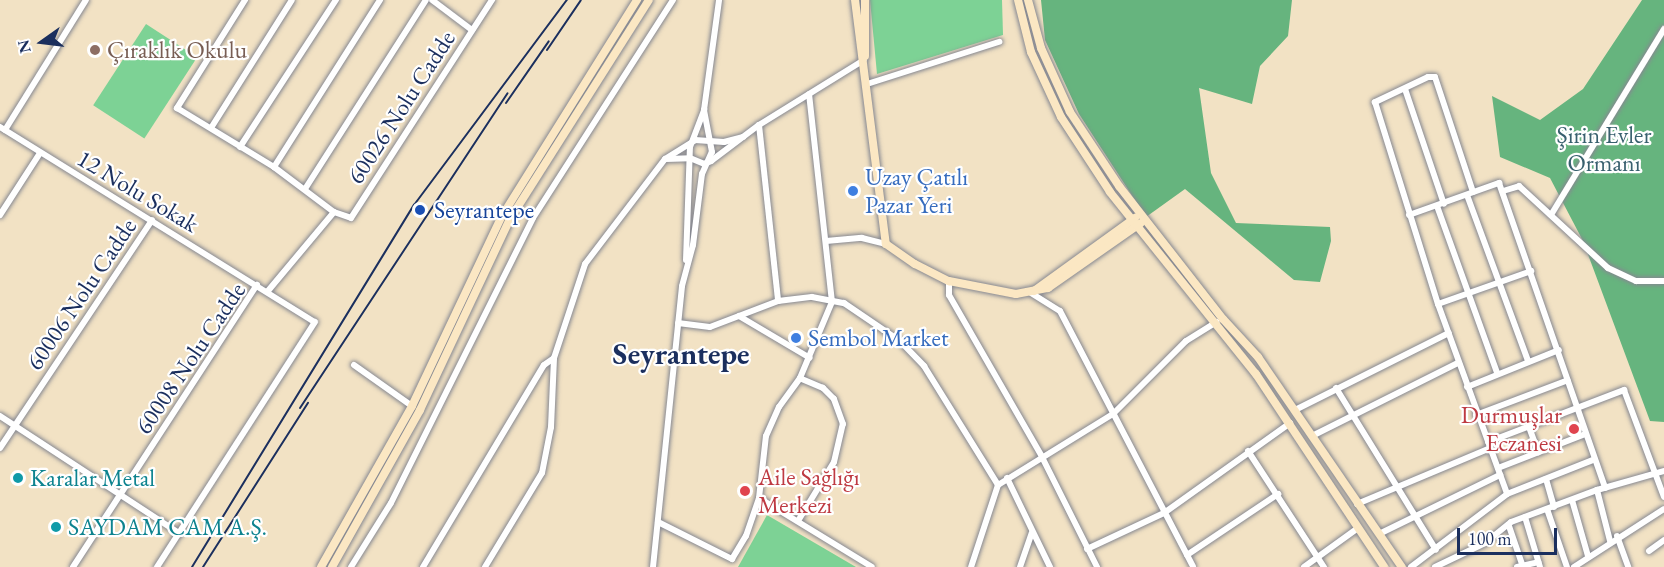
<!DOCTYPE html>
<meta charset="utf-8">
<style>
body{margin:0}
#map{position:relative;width:1664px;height:567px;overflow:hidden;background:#f2e2c4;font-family:"EB Garamond",serif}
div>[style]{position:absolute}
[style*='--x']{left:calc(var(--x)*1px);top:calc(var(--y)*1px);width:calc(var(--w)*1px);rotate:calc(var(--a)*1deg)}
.green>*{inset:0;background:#7dd295;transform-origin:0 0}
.forest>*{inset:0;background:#66b47e}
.roads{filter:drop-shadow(0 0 2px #868891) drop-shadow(0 0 2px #868891)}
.street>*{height:6px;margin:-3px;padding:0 3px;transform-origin:3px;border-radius:3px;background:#fff}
.secondary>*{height:8px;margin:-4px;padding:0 4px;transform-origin:4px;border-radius:4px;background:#fbe7c3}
.rail>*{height:2px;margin:-1px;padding:0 1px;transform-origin:1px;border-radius:1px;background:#1b2f5e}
.dots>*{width:16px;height:16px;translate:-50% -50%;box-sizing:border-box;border:3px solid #fff;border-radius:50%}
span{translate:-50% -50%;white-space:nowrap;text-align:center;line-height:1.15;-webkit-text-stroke:4.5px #fff;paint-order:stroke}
.education-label{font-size:24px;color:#785e54}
.left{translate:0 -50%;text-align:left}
.street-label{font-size:24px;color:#1b2f5e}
.park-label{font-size:24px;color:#38606e}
.shop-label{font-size:24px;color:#366cbe}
.transit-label{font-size:24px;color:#164399}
.health-label{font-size:24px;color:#be3a42}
.right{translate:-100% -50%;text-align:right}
.culture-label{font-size:24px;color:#0d838f}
.district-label{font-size:30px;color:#1b2f5e;font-weight:700}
.north{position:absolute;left:12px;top:12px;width:60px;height:60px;-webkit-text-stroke:4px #fff;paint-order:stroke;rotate:256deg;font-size:16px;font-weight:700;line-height:24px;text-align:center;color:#1b2f5e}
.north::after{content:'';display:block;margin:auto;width:21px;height:27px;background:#1b2f5e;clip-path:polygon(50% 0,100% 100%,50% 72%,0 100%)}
.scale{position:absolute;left:1457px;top:528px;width:100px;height:27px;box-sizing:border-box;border:3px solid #1b2f5e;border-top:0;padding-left:8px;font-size:18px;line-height:21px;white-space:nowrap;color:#1b2f5e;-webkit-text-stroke:4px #fff;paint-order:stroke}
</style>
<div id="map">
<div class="green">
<i style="clip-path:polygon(870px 0,1002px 0,1003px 35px,877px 74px)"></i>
<i style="left:146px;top:24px;width:61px;height:97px;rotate:33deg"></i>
<i style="clip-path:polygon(767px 515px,856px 567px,738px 567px)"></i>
</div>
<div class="forest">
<i style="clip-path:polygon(1041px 0,1292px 0,1288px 36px,1260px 66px,1252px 104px,1199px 88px,1211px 173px,1236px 223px,1330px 227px,1331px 241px,1320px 282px,1294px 280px,1185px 189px,1146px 217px,1079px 114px,1045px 40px)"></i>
<i style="clip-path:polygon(1642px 0,1664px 0,1664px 422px,1650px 421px,1583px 241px,1550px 178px,1500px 157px,1492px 96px,1540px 120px,1583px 89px)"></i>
</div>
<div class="roads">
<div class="street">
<i style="--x:245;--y:0;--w:128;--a:122.2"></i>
<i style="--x:177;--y:108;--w:114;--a:31.3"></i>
<i style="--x:274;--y:167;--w:75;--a:36.9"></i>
<i style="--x:334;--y:212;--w:104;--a:129.9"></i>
<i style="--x:432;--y:0;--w:50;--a:36.9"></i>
<i style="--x:867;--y:84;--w:139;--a:-17.7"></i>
<i style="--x:1405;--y:89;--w:121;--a:71.3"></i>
<i style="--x:759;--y:125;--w:177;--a:83.8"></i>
<i style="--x:0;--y:127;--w:370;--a:31.8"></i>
<i style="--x:315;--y:322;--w:292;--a:122.8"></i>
<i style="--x:211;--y:128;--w:151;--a:-57.7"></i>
<i style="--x:5;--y:130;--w:153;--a:-58.1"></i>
<i style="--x:240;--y:147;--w:176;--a:-56.9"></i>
<i style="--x:666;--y:159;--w:24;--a:-2"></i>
<i style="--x:690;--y:158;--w:15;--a:23"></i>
<i style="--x:704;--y:164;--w:8;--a:-23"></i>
<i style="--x:711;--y:161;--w:60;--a:-36.9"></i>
<i style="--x:759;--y:125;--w:123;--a:-31.8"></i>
<i style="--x:274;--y:167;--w:198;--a:-57.6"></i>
<i style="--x:305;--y:189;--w:224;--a:-57.4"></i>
<i style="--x:1503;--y:191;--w:17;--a:-17"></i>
<i style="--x:1519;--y:186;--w:121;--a:42.7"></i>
<i style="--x:1608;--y:268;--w:31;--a:25"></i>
<i style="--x:1636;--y:281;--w:28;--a:0"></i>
<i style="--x:1473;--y:192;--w:121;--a:-108.3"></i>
<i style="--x:1435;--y:77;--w:7;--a:180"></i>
<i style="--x:1428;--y:77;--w:59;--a:154.7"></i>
<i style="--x:1375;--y:102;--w:212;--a:72.7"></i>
<i style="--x:1438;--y:304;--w:202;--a:70"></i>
<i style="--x:1467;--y:195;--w:177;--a:69.8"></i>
<i style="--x:1437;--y:206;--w:177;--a:70.2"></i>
<i style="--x:334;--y:212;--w:18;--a:19"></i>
<i style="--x:351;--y:218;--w:260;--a:-57.1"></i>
<i style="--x:0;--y:215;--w:74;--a:-57.2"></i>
<i style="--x:1409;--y:215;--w:96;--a:-19.6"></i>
<i style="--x:1499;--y:183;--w:323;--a:70.8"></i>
<i style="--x:1551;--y:215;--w:218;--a:-58.7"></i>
<i style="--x:826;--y:241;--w:36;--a:-5"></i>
<i style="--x:862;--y:238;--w:25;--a:14"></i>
<i style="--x:686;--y:260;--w:113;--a:-88"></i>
<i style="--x:690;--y:147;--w:40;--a:-69"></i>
<i style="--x:704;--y:110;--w:111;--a:-82.2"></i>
<i style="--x:949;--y:281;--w:14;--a:90"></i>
<i style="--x:949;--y:295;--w:187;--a:60.1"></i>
<i style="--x:1042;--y:457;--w:123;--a:63.4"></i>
<i style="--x:1031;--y:293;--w:34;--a:32"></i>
<i style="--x:1060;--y:311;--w:288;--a:62.5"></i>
<i style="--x:1438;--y:304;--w:99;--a:-19.5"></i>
<i style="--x:739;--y:316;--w:82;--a:30.6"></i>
<i style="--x:678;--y:323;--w:32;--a:7"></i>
<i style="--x:710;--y:327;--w:73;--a:-20.9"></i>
<i style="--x:778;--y:301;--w:34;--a:-7"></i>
<i style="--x:812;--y:297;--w:33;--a:11"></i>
<i style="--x:844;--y:303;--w:68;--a:34.2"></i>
<i style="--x:900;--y:341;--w:35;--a:46"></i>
<i style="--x:924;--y:366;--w:140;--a:58.1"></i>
<i style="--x:998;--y:485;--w:86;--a:108.2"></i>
<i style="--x:354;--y:365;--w:71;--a:35.3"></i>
<i style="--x:1467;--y:387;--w:99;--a:-21.9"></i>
<i style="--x:1336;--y:388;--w:190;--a:58.3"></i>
<i style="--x:1295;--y:410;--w:172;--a:-26.6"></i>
<i style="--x:1476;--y:415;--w:98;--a:-20.8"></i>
<i style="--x:0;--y:416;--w:215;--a:33.2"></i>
<i style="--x:1529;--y:427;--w:27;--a:70"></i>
<i style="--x:1312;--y:436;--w:163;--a:-26.6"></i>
<i style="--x:1488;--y:442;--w:146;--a:-20.9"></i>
<i style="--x:1624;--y:390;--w:114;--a:69.5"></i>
<i style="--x:0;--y:448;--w:274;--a:-56.3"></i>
<i style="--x:1248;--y:451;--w:139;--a:56.8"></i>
<i style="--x:1498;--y:468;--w:93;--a:-21.3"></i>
<i style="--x:1007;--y:478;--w:99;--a:64.2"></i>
<i style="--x:1546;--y:479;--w:29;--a:74"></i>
<i style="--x:998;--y:485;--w:135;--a:-31.7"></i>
<i style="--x:1113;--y:414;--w:103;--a:-45"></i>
<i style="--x:1186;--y:341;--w:36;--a:-32"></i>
<i style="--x:1597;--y:490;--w:53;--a:75.7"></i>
<i style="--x:759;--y:498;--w:132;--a:31.4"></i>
<i style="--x:1572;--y:500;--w:58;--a:74.1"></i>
<i style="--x:1357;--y:504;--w:144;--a:-22.8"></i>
<i style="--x:1547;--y:509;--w:61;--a:71"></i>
<i style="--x:1525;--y:517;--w:52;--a:73.3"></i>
<i style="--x:798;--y:521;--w:69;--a:-58.6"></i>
<i style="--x:834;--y:462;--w:39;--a:-77"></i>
<i style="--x:843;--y:424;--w:27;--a:-110"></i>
<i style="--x:834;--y:399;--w:16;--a:-135"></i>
<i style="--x:823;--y:388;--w:25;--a:-157"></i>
<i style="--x:658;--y:522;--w:83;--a:26.6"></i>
<i style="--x:732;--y:559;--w:27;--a:-59"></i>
<i style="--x:746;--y:536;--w:40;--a:-71.1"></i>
<i style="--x:759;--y:498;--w:62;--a:-83.6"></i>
<i style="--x:766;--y:436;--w:32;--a:-66"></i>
<i style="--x:779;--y:407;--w:36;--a:-54"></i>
<i style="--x:800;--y:378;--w:82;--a:-67.2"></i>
<i style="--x:832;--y:302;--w:209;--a:-96.3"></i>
<i style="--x:1509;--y:526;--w:43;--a:71.1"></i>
<i style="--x:1379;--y:534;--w:135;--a:-26"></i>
<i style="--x:1617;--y:536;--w:33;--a:70"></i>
<i style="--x:1087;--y:549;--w:85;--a:-25.1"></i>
<i style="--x:1164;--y:513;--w:155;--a:-35.5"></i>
<i style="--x:1649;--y:551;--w:19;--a:-36"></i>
<i style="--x:1187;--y:555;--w:110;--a:-33.8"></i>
<i style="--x:73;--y:567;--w:337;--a:-56.9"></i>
<i style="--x:351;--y:567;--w:75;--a:-58"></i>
<i style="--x:391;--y:503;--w:318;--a:-63.5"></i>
<i style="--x:533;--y:218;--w:259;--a:-57.3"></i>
<i style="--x:423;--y:567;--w:235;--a:-59.1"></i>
<i style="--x:544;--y:365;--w:12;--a:-35"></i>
<i style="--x:485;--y:567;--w:110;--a:-58.8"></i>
<i style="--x:542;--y:473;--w:47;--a:-78.9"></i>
<i style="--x:551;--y:427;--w:69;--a:-87.5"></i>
<i style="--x:554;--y:358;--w:99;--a:-71.7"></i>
<i style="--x:585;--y:264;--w:132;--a:-52.7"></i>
<i style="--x:665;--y:159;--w:36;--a:-32"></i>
<i style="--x:695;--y:140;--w:29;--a:4"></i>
<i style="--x:724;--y:142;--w:20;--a:-15"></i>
<i style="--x:653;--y:567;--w:282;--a:-84.1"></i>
<i style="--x:682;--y:286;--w:42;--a:-75"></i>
<i style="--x:693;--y:245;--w:72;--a:-82.8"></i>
<i style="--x:702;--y:174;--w:24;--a:-66"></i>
<i style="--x:712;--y:152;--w:43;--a:-100.8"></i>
<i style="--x:1020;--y:567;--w:36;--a:-71"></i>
<i style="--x:1304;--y:567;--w:67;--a:-35.8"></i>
<i style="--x:1411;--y:567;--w:121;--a:-37.2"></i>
<i style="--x:1507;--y:494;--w:92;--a:-21.6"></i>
<i style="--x:1435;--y:567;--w:55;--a:-25.6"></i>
<i style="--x:1485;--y:543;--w:33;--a:-39"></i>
<i style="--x:1511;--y:522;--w:92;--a:-20.4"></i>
<i style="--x:1597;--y:490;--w:70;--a:-15.8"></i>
<i style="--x:1517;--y:567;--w:22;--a:-13"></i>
<i style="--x:1574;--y:567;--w:107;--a:-32.8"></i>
</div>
<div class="secondary">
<i style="--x:855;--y:0;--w:246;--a:82.8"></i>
<i style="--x:886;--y:244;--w:35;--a:35"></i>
<i style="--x:915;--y:264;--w:38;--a:27"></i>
<i style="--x:949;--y:281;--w:68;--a:11"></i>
<i style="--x:1016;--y:294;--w:33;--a:-11"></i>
<i style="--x:1048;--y:288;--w:113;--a:-35"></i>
<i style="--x:865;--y:0;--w:56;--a:90"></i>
<i style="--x:1018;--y:0;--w:54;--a:76"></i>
<i style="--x:1031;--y:52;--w:72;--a:65.2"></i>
<i style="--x:1061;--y:117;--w:90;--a:56.8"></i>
<i style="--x:1110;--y:192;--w:233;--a:51.3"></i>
<i style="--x:1256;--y:374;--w:232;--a:56.4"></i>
<i style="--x:1028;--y:0;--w:50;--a:74.8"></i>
<i style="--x:1041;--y:48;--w:70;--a:65.6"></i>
<i style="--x:1070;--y:112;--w:89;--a:56.5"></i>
<i style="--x:1119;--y:186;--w:169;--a:52"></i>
<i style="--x:1223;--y:319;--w:52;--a:47.4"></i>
<i style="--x:1258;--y:357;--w:255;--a:55.6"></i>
<i style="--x:1034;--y:291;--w:125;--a:-35.9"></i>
<i style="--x:321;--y:567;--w:185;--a:-60.5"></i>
<i style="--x:412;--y:406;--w:210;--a:-64.7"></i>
<i style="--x:502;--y:216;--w:255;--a:-58"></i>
<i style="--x:332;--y:567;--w:180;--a:-60.7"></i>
<i style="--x:420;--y:410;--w:211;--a:-64.8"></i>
<i style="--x:510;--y:219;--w:259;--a:-57.6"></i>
</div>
</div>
<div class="rail">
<i style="--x:547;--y:50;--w:60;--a:-55.8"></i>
<i style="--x:506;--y:103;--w:75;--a:-55.3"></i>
<i style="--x:300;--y:408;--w:377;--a:-56.6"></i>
<i style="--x:192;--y:567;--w:425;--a:-58.5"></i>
<i style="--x:414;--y:205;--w:256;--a:-53.3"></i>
<i style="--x:203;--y:567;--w:195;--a:-57.4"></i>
</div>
<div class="dots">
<i style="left:95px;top:50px;background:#8d6e63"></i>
<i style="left:853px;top:191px;background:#3f7fe0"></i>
<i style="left:420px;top:210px;background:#1a4fb4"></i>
<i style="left:796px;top:338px;background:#3f7fe0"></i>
<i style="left:1574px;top:429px;background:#e0444e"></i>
<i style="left:18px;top:478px;background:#0f9aa8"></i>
<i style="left:745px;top:491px;background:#e0444e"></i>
<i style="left:56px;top:527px;background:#0f9aa8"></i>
</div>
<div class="education-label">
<span class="left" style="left:107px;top:50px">Çıraklık Okulu</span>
</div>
<div class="street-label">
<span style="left:401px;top:107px;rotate:-57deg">60026 Nolu Cadde</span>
<span style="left:138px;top:191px;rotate:31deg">12 Nolu Sokak</span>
<span style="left:81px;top:294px;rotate:-56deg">60006 Nolu Cadde</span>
<span style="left:190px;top:358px;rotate:-56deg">60008 Nolu Cadde</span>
</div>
<div class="park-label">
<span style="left:1604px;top:149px">Şirin Evler<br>Ormanı</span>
</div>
<div class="shop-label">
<span class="left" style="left:865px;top:191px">Uzay Çatılı<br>Pazar Yeri</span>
<span class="left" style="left:808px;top:338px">Sembol Market</span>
</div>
<div class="transit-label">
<span class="left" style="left:434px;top:210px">Seyrantepe</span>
</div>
<div class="health-label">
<span class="right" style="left:1562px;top:429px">Durmuşlar<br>Eczanesi</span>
<span class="left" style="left:758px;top:491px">Aile Sağlığı<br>Merkezi</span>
</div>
<div class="culture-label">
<span class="left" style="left:30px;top:478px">Karalar Metal</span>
<span class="left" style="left:68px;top:527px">SAYDAM CAM A.Ş.</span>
</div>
<div class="district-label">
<span style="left:681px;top:354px">Seyrantepe</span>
</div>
<div class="north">N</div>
<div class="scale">100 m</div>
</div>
